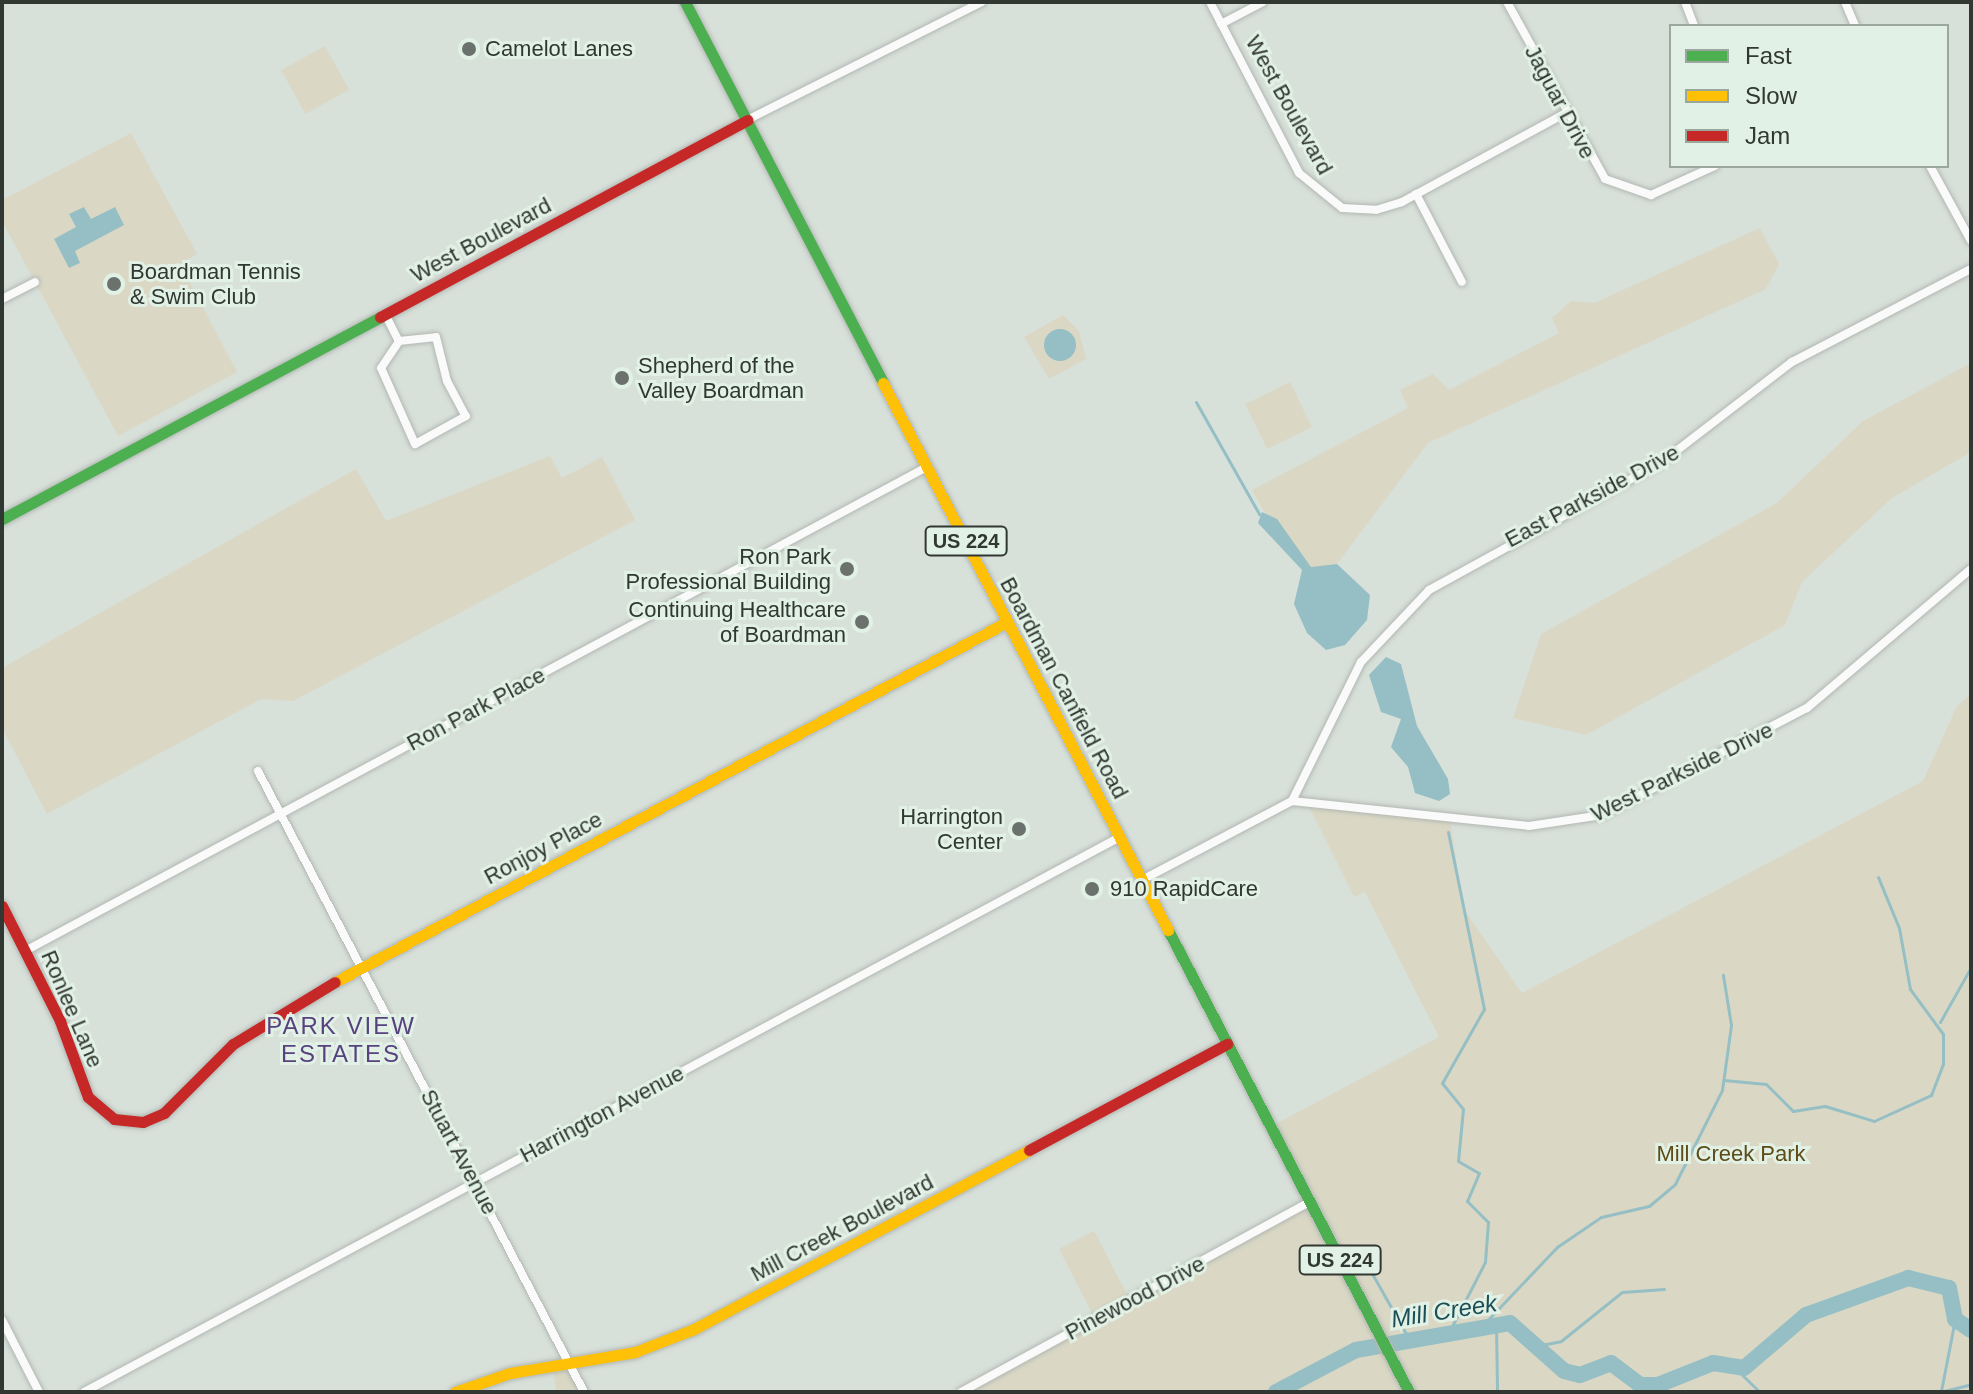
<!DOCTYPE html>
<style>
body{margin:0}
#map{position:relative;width:1973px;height:1394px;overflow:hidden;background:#d8e0da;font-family:Arial,sans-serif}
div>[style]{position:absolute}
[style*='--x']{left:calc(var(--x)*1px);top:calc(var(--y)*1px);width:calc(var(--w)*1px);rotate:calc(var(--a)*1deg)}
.green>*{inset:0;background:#dad8c5;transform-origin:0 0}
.water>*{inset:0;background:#95bfc4}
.round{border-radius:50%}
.stream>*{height:3px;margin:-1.5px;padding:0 1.5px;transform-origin:1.5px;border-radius:1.5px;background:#95bfc4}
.river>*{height:16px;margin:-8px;padding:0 8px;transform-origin:8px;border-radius:8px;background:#95bfc4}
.roads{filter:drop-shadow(0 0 2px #b2b7b2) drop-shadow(0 0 2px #b2b7b2)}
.street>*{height:8px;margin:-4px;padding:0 4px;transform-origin:4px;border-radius:4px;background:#f9faf9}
.fast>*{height:11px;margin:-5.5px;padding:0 5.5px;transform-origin:5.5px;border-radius:5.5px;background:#4caf50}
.slow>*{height:11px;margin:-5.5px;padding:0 5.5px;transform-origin:5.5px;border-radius:5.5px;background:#ffc107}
.jam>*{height:11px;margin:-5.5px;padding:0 5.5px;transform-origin:5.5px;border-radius:5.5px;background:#c62828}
.dots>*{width:22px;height:22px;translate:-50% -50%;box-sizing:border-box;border:4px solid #e2f1e5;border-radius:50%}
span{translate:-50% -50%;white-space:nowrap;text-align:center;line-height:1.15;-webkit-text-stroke:6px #e2f1e5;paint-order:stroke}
.shield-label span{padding:2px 6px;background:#e2f1e5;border:2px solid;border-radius:6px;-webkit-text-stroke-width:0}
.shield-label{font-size:20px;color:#313732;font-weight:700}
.poi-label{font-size:22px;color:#313732}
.left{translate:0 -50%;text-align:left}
.right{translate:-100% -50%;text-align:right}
.street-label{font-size:22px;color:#313732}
.park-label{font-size:22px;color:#5d4c17}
.neighbourhood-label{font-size:24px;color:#57427f;letter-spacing:2px}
.water-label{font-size:24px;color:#1b4e56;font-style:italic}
.frame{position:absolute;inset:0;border:4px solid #313732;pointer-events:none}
.legend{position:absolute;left:1669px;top:24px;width:280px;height:144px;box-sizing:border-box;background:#e2f1e5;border:2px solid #9ba79d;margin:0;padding:10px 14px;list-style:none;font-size:24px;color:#313732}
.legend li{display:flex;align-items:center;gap:16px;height:40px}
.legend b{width:40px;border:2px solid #9ba79d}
</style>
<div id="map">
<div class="green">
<i style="left:325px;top:46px;width:50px;height:50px;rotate:61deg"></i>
<i style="clip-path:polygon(131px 133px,197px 254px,180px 264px,237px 372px,118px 436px,2px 221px,2px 200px)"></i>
<i style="clip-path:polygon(1760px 228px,1779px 264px,1766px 289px,1428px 443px,1337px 564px,1311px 568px,1265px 513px,1252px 490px,1408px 408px,1400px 390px,1433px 374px,1449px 390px,1559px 333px,1552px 318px,1571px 301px,1594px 303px)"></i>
<i style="clip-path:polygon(1063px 315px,1079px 331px,1086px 359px,1049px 379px,1024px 337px)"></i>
<i style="clip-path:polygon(1971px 363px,1971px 452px,1892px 498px,1802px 582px,1785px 625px,1586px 735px,1513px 718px,1541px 634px,1777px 503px,1863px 421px)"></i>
<i style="left:1290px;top:382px;width:50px;height:50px;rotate:64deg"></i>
<i style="clip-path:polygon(550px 456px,562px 478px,602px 457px,635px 520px,293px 701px,261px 699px,47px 814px,2px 728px,2px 668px,356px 469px,386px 521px)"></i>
<i style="clip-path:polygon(1971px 694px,1971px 1392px,961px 1392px,1095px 1319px,1059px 1249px,1094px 1231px,1130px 1300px,1309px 1202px,1270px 1127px,1439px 1037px,1365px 892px,1354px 897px,1306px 801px,1450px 818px,1463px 908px,1522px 993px,1923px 781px,1957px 706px)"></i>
<i style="clip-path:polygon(569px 1363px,584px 1392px,556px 1392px,553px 1365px)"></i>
</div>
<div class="water">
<i style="clip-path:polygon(84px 207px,91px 219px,115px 207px,124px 225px,75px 251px,80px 263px,69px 268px,54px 239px,76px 227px,69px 214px)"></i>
<i class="round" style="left:1044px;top:329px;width:32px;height:32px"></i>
<i style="clip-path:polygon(1262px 512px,1277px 519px,1311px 567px,1337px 564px,1370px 595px,1367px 620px,1345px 645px,1326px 650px,1307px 633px,1294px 604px,1302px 570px,1258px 523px)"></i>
<i style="clip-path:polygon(1386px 657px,1401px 664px,1417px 726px,1448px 779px,1450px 794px,1439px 801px,1415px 793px,1408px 767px,1391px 747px,1401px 719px,1381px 712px,1369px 675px)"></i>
</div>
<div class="stream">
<i style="--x:1196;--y:402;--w:129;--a:60.6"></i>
<i style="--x:1448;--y:832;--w:181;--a:78.5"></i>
<i style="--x:1484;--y:1009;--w:85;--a:119.6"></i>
<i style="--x:1442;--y:1083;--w:33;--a:51"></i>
<i style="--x:1463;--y:1109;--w:52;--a:95.5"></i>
<i style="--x:1458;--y:1161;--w:24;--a:30"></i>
<i style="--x:1479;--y:1173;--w:30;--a:113"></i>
<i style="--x:1467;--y:1201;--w:30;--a:45"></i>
<i style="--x:1488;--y:1222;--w:40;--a:94.3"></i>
<i style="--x:1485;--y:1262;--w:79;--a:117.2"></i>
<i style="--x:1940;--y:1022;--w:63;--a:-60.6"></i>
<i style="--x:1724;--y:1080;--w:42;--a:5.4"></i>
<i style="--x:1766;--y:1084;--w:38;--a:45"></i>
<i style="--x:1793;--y:1111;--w:32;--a:-9"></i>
<i style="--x:1825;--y:1106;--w:51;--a:17"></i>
<i style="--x:1874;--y:1121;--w:63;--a:-24.5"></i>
<i style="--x:1931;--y:1095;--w:33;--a:-69"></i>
<i style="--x:1943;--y:1064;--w:30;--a:-90"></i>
<i style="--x:1943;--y:1034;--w:56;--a:-126.3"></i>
<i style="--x:1910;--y:989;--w:62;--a:-100.2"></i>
<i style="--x:1899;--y:928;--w:55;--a:-112.4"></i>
<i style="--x:1357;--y:1247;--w:106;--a:60.5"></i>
<i style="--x:1496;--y:1325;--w:67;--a:89.1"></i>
<i style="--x:1482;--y:1326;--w:109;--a:-46.5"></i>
<i style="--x:1557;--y:1247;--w:53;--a:-34.3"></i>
<i style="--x:1601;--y:1217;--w:49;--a:-12.9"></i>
<i style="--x:1649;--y:1206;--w:34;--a:-40"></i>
<i style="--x:1675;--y:1184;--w:105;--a:-63.4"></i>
<i style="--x:1722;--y:1090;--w:66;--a:-82.1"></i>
<i style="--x:1731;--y:1025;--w:51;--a:-99.1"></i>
<i style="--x:1536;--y:1346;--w:25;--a:-11"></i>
<i style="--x:1561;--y:1341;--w:78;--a:-38.8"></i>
<i style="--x:1622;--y:1292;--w:42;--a:-4.1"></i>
<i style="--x:1737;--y:1370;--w:32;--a:44"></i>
<i style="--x:1941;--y:1391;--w:73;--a:-79"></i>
<i style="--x:1633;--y:1392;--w:10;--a:-73"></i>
<i style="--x:1940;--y:1392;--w:32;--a:-14"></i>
</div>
<div class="river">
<i style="--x:1276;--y:1392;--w:90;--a:-27.7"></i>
<i style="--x:1356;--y:1350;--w:156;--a:-9.9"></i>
<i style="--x:1510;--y:1323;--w:72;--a:41.6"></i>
<i style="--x:1564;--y:1371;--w:16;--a:14"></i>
<i style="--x:1580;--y:1375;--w:33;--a:-21"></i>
<i style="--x:1611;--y:1363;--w:36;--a:37"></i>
<i style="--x:1640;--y:1385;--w:18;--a:0"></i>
<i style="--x:1658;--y:1385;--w:59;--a:-21.8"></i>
<i style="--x:1713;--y:1363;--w:31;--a:9"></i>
<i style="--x:1744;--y:1368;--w:82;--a:-40.5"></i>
<i style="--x:1806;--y:1315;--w:109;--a:-19.9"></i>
<i style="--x:1908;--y:1278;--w:42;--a:13.7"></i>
<i style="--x:1949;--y:1288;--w:32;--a:79"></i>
<i style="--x:1955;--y:1319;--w:19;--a:35"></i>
</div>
<div class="roads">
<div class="street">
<i style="--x:1210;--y:2;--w:193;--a:62.5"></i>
<i style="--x:1299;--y:173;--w:55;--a:39.1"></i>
<i style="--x:1342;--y:208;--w:34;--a:3"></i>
<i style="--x:1376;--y:210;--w:27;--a:-17"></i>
<i style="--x:1402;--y:202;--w:187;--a:-28.5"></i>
<i style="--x:1507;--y:2;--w:202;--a:61"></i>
<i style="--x:1605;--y:179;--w:49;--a:19.2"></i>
<i style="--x:1651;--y:195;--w:70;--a:-24.4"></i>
<i style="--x:1685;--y:2;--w:26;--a:69"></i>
<i style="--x:1845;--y:2;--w:26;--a:67"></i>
<i style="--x:1221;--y:24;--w:47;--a:-27.6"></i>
<i style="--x:747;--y:120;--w:263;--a:-26.7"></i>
<i style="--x:1930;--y:166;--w:85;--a:61.3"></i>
<i style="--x:1416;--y:194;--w:99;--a:62.4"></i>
<i style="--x:2;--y:299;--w:37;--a:-27"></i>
<i style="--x:385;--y:314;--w:30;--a:63"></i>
<i style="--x:399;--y:341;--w:37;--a:-6"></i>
<i style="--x:436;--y:337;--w:45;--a:76"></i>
<i style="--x:447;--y:381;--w:40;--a:62"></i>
<i style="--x:466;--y:416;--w:58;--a:151.2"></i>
<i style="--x:415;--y:444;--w:83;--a:-114.1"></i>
<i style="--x:381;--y:368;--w:32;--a:-56"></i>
<i style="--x:258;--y:771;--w:701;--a:62.3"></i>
<i style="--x:1292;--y:801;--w:155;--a:-63.6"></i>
<i style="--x:1361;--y:662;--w:99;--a:-46.6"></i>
<i style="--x:1429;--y:590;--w:266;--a:-28.8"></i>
<i style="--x:1662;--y:462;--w:164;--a:-37.6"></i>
<i style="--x:1792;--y:362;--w:202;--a:-27.5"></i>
<i style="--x:1292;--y:801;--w:238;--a:6"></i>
<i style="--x:1529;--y:826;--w:74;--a:-8.6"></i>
<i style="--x:1602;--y:815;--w:231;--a:-27.6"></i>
<i style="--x:1807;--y:708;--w:215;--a:-40.3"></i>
<i style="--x:1142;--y:880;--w:170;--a:-27.8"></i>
<i style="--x:25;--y:951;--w:1024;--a:-28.22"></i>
<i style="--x:2;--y:1320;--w:81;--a:62.8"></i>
<i style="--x:84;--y:1392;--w:1175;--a:-28.18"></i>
<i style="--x:961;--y:1392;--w:397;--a:-28.6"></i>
</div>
<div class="fast">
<i style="--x:685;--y:2;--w:429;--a:62.5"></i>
<i style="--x:2;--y:519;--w:429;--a:-28.1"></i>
<i style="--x:1168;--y:930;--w:521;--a:62.45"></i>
</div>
<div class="slow">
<i style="--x:883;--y:383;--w:617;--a:62.48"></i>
<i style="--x:335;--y:982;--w:762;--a:-28.18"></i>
<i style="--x:455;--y:1392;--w:58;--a:-19.1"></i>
<i style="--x:510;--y:1373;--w:127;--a:-9.5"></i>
<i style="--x:635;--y:1352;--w:63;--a:-21.3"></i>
<i style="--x:694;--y:1329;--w:380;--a:-28.1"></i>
</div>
<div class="jam">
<i style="--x:380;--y:317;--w:417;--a:-28.2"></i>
<i style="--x:2;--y:906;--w:129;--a:63.2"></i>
<i style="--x:60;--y:1021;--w:81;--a:69.8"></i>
<i style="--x:88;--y:1097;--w:34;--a:40"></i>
<i style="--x:114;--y:1119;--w:29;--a:6"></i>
<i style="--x:143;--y:1122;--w:23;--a:-23"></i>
<i style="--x:164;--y:1113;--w:98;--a:-45"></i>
<i style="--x:233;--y:1044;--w:119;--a:-31.3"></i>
<i style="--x:1029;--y:1150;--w:225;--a:-28.2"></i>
</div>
</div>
<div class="dots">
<i style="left:469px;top:49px;background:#6b726d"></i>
<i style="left:114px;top:284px;background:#6b726d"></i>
<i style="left:622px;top:378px;background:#6b726d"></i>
<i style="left:847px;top:569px;background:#6b726d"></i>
<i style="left:862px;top:622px;background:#6b726d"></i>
<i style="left:1019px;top:829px;background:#6b726d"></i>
<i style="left:1092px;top:889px;background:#6b726d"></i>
</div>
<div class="shield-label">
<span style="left:966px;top:541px">US 224</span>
<span style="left:1340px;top:1260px">US 224</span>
</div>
<div class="poi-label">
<span class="left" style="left:485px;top:49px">Camelot Lanes</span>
<span class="left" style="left:130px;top:284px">Boardman Tennis<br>&amp; Swim Club</span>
<span class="left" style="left:638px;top:378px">Shepherd of the<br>Valley Boardman</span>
<span class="right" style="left:831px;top:569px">Ron Park<br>Professional Building</span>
<span class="right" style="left:846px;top:622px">Continuing Healthcare<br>of Boardman</span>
<span class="right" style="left:1003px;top:829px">Harrington<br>Center</span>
<span class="left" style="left:1110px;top:889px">910 RapidCare</span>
</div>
<div class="street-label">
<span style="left:1560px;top:102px;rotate:62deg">Jaguar Drive</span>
<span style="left:1289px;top:105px;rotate:61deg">West Boulevard</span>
<span style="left:481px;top:240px;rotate:-28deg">West Boulevard</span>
<span style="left:1592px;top:496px;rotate:-28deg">East Parkside Drive</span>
<span style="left:1064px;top:688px;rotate:62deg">Boardman Canfield Road</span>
<span style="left:476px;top:709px;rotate:-28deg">Ron Park Place</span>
<span style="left:1682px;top:772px;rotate:-26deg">West Parkside Drive</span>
<span style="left:543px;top:848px;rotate:-28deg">Ronjoy Place</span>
<span style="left:72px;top:1009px;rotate:67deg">Ronlee Lane</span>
<span style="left:602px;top:1114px;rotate:-28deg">Harrington Avenue</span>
<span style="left:459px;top:1152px;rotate:62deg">Stuart Avenue</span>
<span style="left:842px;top:1228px;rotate:-28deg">Mill Creek Boulevard</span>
<span style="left:1135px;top:1298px;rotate:-28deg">Pinewood Drive</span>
</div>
<div class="park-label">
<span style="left:1731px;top:1154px">Mill Creek Park</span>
</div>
<div class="neighbourhood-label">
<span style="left:341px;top:1040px">PARK VIEW<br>ESTATES</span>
</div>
<div class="water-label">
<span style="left:1444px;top:1311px;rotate:-9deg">Mill Creek</span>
</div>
<div class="frame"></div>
<ul class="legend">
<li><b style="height:10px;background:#4caf50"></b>Fast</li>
<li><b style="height:10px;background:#ffc107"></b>Slow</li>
<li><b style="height:10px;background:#c62828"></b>Jam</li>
</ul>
</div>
